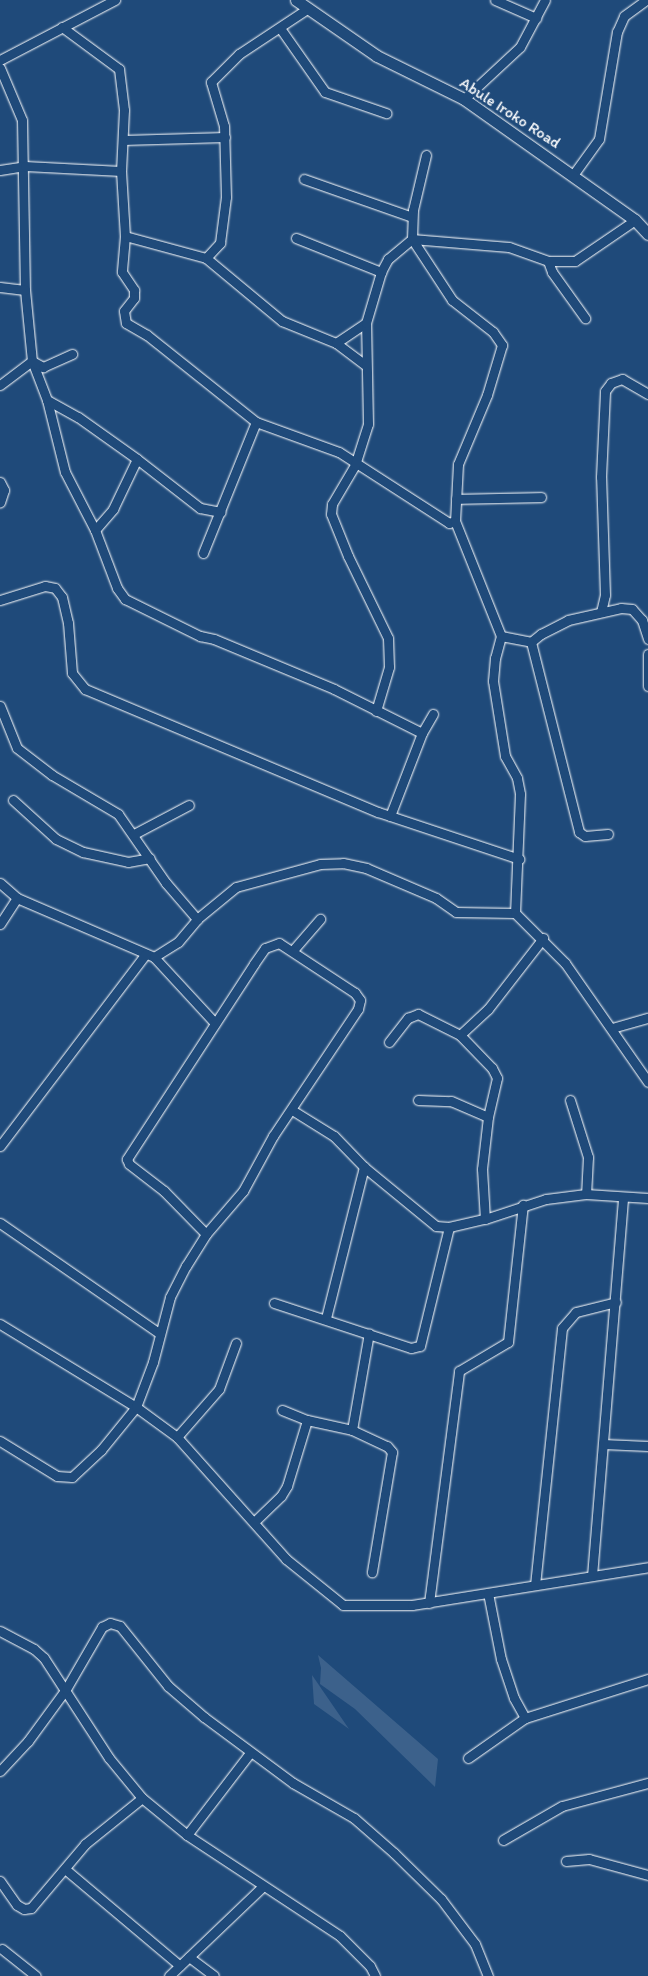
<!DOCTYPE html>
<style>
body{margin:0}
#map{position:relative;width:648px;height:1976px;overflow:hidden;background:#1f4a7a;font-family:Itim,sans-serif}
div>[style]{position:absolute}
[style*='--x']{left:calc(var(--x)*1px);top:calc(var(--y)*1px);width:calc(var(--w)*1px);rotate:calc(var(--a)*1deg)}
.green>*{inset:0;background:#3c618b}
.roads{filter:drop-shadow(0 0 1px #fff) drop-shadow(0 0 1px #fff)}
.street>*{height:9px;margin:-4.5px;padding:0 4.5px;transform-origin:4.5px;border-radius:4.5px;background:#1f4a7a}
.secondary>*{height:11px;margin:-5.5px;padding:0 5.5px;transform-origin:5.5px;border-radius:5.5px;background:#1f4a7a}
span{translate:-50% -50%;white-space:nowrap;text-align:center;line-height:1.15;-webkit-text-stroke:5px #1f4a7a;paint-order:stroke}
.street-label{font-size:16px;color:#fff}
</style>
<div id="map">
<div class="green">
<i style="clip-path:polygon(318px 1655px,438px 1759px,435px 1787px,355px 1709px,320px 1684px,321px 1668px)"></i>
<i style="clip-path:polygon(312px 1675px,349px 1729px,314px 1704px)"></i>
</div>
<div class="roads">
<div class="street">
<i style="--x:495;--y:0;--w:45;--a:23.7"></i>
<i style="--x:62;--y:27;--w:71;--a:36.4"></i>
<i style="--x:119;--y:69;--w:41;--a:83"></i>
<i style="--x:124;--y:110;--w:61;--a:92.8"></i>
<i style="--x:121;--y:171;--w:65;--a:86.5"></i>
<i style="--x:125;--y:236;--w:36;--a:95"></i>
<i style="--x:122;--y:272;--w:22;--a:56"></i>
<i style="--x:134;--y:290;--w:8;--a:90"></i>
<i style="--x:134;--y:298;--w:16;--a:128"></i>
<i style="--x:124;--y:311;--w:12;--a:81"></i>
<i style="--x:126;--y:323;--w:24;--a:30"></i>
<i style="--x:147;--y:335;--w:139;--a:38.6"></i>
<i style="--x:256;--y:422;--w:88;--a:19.9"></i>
<i style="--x:339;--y:452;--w:131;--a:32.8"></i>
<i style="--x:449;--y:523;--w:6;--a:-18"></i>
<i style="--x:280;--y:28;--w:78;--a:54.9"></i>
<i style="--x:325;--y:92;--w:65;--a:19"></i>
<i style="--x:0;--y:60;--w:130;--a:-27.6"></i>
<i style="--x:0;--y:68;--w:56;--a:67.1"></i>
<i style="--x:22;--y:120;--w:170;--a:89"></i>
<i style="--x:25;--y:290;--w:71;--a:84.4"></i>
<i style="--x:32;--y:361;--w:42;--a:69"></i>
<i style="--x:47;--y:400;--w:74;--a:76"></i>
<i style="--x:65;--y:472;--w:65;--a:62.7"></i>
<i style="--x:95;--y:530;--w:62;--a:69.2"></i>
<i style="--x:117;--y:588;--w:14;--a:54"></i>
<i style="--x:125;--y:599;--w:84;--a:26.3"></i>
<i style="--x:200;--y:636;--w:14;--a:12"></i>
<i style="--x:214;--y:639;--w:130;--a:22.6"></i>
<i style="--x:334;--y:689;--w:98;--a:26.6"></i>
<i style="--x:464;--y:99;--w:76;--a:-42.9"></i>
<i style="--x:520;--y:47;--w:53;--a:-62"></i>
<i style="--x:123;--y:140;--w:102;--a:-1.7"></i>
<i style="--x:426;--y:155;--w:57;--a:103.3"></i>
<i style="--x:413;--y:210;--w:29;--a:92"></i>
<i style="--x:412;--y:239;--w:73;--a:56.7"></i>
<i style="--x:452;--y:300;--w:52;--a:38"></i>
<i style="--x:493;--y:332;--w:16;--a:55"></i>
<i style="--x:502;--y:345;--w:52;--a:106.7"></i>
<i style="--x:487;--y:395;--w:75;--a:112.8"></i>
<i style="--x:458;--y:464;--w:57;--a:93"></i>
<i style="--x:455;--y:521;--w:124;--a:68.2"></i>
<i style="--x:501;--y:636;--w:23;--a:105"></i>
<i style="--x:495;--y:658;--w:23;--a:95"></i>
<i style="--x:493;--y:681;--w:76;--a:80.9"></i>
<i style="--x:505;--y:756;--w:25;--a:61"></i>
<i style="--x:517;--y:778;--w:16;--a:79"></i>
<i style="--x:520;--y:794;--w:119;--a:92.4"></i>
<i style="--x:0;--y:170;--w:25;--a:-9"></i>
<i style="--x:25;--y:166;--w:96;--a:3"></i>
<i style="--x:573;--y:175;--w:44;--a:-54.2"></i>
<i style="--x:599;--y:139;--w:109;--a:-80.5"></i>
<i style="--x:617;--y:32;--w:17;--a:-66"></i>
<i style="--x:624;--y:16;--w:27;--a:-36"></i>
<i style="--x:304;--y:179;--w:114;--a:19.4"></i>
<i style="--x:125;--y:236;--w:84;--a:15.2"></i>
<i style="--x:206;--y:258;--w:99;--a:39.7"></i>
<i style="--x:282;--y:321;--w:58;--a:22.2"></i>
<i style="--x:336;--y:343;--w:36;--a:37"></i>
<i style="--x:296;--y:238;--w:92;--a:21.8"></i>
<i style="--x:206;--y:258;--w:21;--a:-47"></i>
<i style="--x:220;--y:243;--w:46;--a:-82.6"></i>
<i style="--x:226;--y:197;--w:71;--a:-91.6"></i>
<i style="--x:224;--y:126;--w:46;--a:-106.5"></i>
<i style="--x:211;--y:82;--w:40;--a:-45"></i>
<i style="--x:239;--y:54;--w:82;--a:-33.5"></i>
<i style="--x:548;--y:261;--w:12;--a:70"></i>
<i style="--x:552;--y:272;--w:57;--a:54.3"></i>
<i style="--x:0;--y:287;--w:25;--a:7"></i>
<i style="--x:336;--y:343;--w:36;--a:-34"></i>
<i style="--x:0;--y:385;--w:40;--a:-37"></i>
<i style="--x:32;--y:361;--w:13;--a:29"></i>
<i style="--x:43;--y:367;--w:32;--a:-24"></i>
<i style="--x:47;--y:400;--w:35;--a:29"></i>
<i style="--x:78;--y:417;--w:72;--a:35.4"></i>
<i style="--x:137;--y:459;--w:80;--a:37.9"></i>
<i style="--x:200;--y:508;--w:21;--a:11"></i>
<i style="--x:0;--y:482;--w:9;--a:63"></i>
<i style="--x:4;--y:490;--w:13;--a:108"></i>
<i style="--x:456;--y:499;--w:85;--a:-1.3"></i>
<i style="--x:95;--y:530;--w:28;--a:-49"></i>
<i style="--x:113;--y:509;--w:55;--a:-64.4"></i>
<i style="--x:203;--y:553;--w:141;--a:-68"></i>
<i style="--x:0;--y:600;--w:47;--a:-17.3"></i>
<i style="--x:45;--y:586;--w:10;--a:11"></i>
<i style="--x:55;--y:588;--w:11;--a:52"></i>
<i style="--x:62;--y:597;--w:27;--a:77"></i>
<i style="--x:68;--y:623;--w:50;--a:85.4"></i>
<i style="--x:72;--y:673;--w:21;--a:51"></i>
<i style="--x:85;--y:689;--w:318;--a:22.8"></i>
<i style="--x:378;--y:812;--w:149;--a:18.4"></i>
<i style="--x:601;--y:612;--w:17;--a:-77"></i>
<i style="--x:605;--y:595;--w:118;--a:-91.9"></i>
<i style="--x:601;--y:477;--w:86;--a:-87.3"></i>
<i style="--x:605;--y:391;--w:10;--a:-53"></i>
<i style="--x:611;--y:383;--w:12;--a:-20"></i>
<i style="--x:622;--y:379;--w:30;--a:30"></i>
<i style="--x:501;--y:636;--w:31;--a:11"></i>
<i style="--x:531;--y:642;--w:13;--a:-39"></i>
<i style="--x:541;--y:634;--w:30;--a:-27"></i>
<i style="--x:568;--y:620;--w:54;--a:-12.8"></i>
<i style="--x:621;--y:608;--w:11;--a:5"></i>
<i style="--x:632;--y:609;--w:15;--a:48"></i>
<i style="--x:642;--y:620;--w:20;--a:72"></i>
<i style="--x:531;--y:642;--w:196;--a:75.8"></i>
<i style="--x:579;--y:832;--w:7;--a:34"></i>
<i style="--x:585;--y:836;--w:23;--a:-5"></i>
<i style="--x:648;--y:654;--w:32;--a:90"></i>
<i style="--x:0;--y:706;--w:45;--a:68"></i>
<i style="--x:17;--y:748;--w:44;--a:37.6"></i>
<i style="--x:52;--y:775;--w:77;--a:30.6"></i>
<i style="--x:118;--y:814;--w:84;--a:55.2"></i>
<i style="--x:166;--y:883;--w:48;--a:49.3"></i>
<i style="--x:376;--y:711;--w:46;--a:-73.5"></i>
<i style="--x:389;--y:667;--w:29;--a:-92"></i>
<i style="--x:388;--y:638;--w:91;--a:-116"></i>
<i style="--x:348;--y:556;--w:45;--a:-112"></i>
<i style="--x:331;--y:514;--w:10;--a:-84"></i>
<i style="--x:332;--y:504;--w:45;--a:-59.5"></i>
<i style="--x:355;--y:465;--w:43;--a:-72.4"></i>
<i style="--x:368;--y:424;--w:101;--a:-91.1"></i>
<i style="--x:366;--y:323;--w:53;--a:-73.6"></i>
<i style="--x:381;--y:272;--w:15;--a:-62"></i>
<i style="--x:388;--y:259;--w:31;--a:-40"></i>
<i style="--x:412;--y:239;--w:97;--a:4.7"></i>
<i style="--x:509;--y:247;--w:41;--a:19.7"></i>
<i style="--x:548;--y:261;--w:27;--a:0"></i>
<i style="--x:575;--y:261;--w:73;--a:-34.3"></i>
<i style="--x:13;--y:800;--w:58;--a:42.2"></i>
<i style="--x:56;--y:839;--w:30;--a:26"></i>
<i style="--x:83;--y:852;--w:46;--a:12.5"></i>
<i style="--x:128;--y:862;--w:22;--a:-10"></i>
<i style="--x:390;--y:816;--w:89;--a:-68.9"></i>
<i style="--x:422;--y:733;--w:22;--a:-60"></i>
<i style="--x:134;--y:834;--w:62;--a:-27.8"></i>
<i style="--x:0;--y:883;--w:23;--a:41"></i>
<i style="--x:17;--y:898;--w:149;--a:23.3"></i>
<i style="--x:154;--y:957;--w:28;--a:-32"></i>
<i style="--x:178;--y:942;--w:30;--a:-50"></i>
<i style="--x:197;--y:919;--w:50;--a:-39.4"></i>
<i style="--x:236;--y:887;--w:87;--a:-15.3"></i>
<i style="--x:320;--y:864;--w:23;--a:-2"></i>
<i style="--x:343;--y:863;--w:24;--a:12"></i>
<i style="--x:366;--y:868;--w:76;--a:23.2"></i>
<i style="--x:436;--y:898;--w:24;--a:35"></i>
<i style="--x:456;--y:912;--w:59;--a:1"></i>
<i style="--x:515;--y:913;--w:71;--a:45"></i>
<i style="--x:565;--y:963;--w:145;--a:55.1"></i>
<i style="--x:0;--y:924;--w:31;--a:-57"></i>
<i style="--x:294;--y:949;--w:40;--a:-49"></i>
<i style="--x:154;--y:957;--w:90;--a:47.3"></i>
<i style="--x:612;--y:1028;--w:37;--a:-16"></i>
<i style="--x:460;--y:1035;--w:38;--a:-43"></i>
<i style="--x:488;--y:1009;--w:90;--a:-52.2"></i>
<i style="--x:389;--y:1042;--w:31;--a:-52"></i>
<i style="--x:408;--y:1018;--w:11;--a:-22"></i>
<i style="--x:418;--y:1014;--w:47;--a:26.6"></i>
<i style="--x:460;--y:1035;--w:46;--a:45.9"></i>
<i style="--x:492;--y:1068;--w:11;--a:63"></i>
<i style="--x:497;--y:1078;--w:40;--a:103"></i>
<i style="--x:488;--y:1117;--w:52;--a:96.6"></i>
<i style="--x:482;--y:1169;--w:50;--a:86.6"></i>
<i style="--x:418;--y:1100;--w:33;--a:2"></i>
<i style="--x:451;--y:1101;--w:40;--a:23.4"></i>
<i style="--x:570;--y:1100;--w:60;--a:72.5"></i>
<i style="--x:588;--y:1157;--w:37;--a:93"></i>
<i style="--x:292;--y:1110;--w:49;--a:31.8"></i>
<i style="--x:334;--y:1136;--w:43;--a:45.9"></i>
<i style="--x:364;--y:1167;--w:93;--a:39.3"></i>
<i style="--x:436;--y:1226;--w:13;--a:4"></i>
<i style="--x:449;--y:1227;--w:37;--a:-13"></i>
<i style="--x:485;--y:1219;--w:64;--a:-18.2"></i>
<i style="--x:546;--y:1199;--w:40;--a:-7.1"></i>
<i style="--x:586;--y:1194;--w:62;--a:3.7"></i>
<i style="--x:0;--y:1146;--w:241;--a:-52.8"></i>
<i style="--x:0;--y:1223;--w:193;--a:34.7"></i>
<i style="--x:274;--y:1303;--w:144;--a:18.2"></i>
<i style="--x:411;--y:1348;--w:9;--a:-13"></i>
<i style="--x:420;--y:1346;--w:122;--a:-76.3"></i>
<i style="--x:326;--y:1318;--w:156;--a:-75.9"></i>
<i style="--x:0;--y:1324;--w:159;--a:31.4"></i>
<i style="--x:136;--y:1407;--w:51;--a:36.2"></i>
<i style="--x:177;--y:1437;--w:164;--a:48.2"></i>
<i style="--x:286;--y:1559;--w:73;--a:38.9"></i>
<i style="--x:343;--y:1605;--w:69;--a:0"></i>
<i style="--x:412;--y:1605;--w:239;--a:-9.1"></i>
<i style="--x:282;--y:1410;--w:27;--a:22"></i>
<i style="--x:307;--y:1420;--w:46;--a:12.5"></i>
<i style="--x:352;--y:1430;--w:38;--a:25"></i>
<i style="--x:387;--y:1446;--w:8;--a:50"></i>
<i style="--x:392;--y:1452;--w:122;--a:99.5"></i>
<i style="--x:352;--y:1430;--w:98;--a:-80.1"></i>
<i style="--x:177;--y:1437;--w:64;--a:-48.8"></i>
<i style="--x:219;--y:1389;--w:49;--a:-69.7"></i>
<i style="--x:0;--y:1441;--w:67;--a:31.6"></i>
<i style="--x:57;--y:1476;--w:15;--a:4"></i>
<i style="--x:72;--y:1477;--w:40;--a:-43"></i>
<i style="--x:101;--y:1450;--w:55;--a:-50.9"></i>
<i style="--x:136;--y:1407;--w:48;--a:-69.3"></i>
<i style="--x:153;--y:1362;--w:67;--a:-75.3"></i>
<i style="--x:170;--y:1297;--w:35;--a:-63"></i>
<i style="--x:186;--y:1266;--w:38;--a:-58"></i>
<i style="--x:206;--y:1234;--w:57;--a:-49.3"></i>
<i style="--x:243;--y:1191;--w:63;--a:-61.4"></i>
<i style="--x:273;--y:1136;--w:153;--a:-56.2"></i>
<i style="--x:358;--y:1009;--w:9;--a:-77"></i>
<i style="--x:360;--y:1000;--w:9;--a:-126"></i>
<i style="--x:355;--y:993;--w:91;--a:-146.7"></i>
<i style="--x:279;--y:943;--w:15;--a:160"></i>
<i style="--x:265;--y:948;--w:19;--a:125"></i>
<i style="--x:254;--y:964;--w:233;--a:123.1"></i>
<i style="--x:127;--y:1159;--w:5;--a:68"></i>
<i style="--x:129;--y:1164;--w:44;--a:37.6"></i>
<i style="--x:164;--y:1191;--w:60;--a:45.7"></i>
<i style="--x:603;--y:1444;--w:45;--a:2.5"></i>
<i style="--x:254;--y:1522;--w:37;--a:-44"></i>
<i style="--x:281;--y:1496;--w:12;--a:-59"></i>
<i style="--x:287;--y:1486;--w:69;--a:-73.1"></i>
<i style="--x:592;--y:1576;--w:380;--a:-85.3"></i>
<i style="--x:535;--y:1585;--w:258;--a:-84"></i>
<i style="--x:562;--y:1328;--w:21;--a:-49"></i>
<i style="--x:576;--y:1312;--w:41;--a:-14"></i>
<i style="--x:488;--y:1593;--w:67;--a:78.9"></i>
<i style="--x:501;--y:1659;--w:41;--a:71.6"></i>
<i style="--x:514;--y:1698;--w:23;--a:61"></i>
<i style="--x:429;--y:1603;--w:234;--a:-82.6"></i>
<i style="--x:459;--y:1371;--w:57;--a:-30.6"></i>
<i style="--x:508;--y:1342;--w:138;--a:-83.8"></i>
<i style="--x:0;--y:1631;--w:38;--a:28"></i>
<i style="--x:34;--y:1649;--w:13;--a:42"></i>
<i style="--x:44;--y:1658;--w:119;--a:57"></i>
<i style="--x:109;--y:1758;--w:52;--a:50.5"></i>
<i style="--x:142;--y:1798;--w:58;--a:39.4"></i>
<i style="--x:187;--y:1835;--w:183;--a:33.4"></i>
<i style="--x:340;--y:1936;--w:42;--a:45"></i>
<i style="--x:370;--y:1966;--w:11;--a:63"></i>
<i style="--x:468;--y:1758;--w:70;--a:-35.1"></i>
<i style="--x:525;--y:1718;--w:129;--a:-17.6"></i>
<i style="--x:0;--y:1771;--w:41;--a:-47"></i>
<i style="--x:28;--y:1741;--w:64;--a:-53.8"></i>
<i style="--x:66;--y:1689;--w:72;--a:-59.9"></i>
<i style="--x:102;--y:1627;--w:9;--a:-27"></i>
<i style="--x:110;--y:1623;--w:10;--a:17"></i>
<i style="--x:120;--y:1626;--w:77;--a:51.3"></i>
<i style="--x:168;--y:1686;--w:48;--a:40.7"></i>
<i style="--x:204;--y:1717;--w:111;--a:36.6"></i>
<i style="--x:293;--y:1783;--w:70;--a:29.8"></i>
<i style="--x:354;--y:1818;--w:53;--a:41.2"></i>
<i style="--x:394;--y:1853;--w:66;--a:44.4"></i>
<i style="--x:441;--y:1899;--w:56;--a:52.9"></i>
<i style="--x:475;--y:1944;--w:35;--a:68"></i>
<i style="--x:187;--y:1835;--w:103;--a:-52.5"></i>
<i style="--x:503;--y:1840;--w:68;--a:-30"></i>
<i style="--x:562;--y:1806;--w:89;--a:-15"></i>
<i style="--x:566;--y:1861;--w:23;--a:-5"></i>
<i style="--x:589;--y:1859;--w:61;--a:15.2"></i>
<i style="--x:65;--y:1869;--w:150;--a:40.1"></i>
<i style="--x:0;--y:1881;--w:29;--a:55"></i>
<i style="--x:17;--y:1905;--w:8;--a:30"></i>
<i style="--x:24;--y:1909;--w:7;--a:-8"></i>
<i style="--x:31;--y:1908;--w:84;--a:-49.8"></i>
<i style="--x:85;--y:1844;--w:73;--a:-38.9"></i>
<i style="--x:2;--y:1949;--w:43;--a:38.5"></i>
<i style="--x:189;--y:1957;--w:31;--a:37"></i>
<i style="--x:169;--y:1976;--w:129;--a:-43.7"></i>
</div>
<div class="secondary">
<i style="--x:296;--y:0;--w:98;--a:34.7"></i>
<i style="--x:377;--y:56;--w:97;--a:26.3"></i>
<i style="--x:464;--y:99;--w:209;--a:35.3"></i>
<i style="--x:635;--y:220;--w:19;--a:47"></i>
</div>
</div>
<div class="street-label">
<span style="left:510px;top:113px;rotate:33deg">Abule Iroko Road</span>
</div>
</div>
